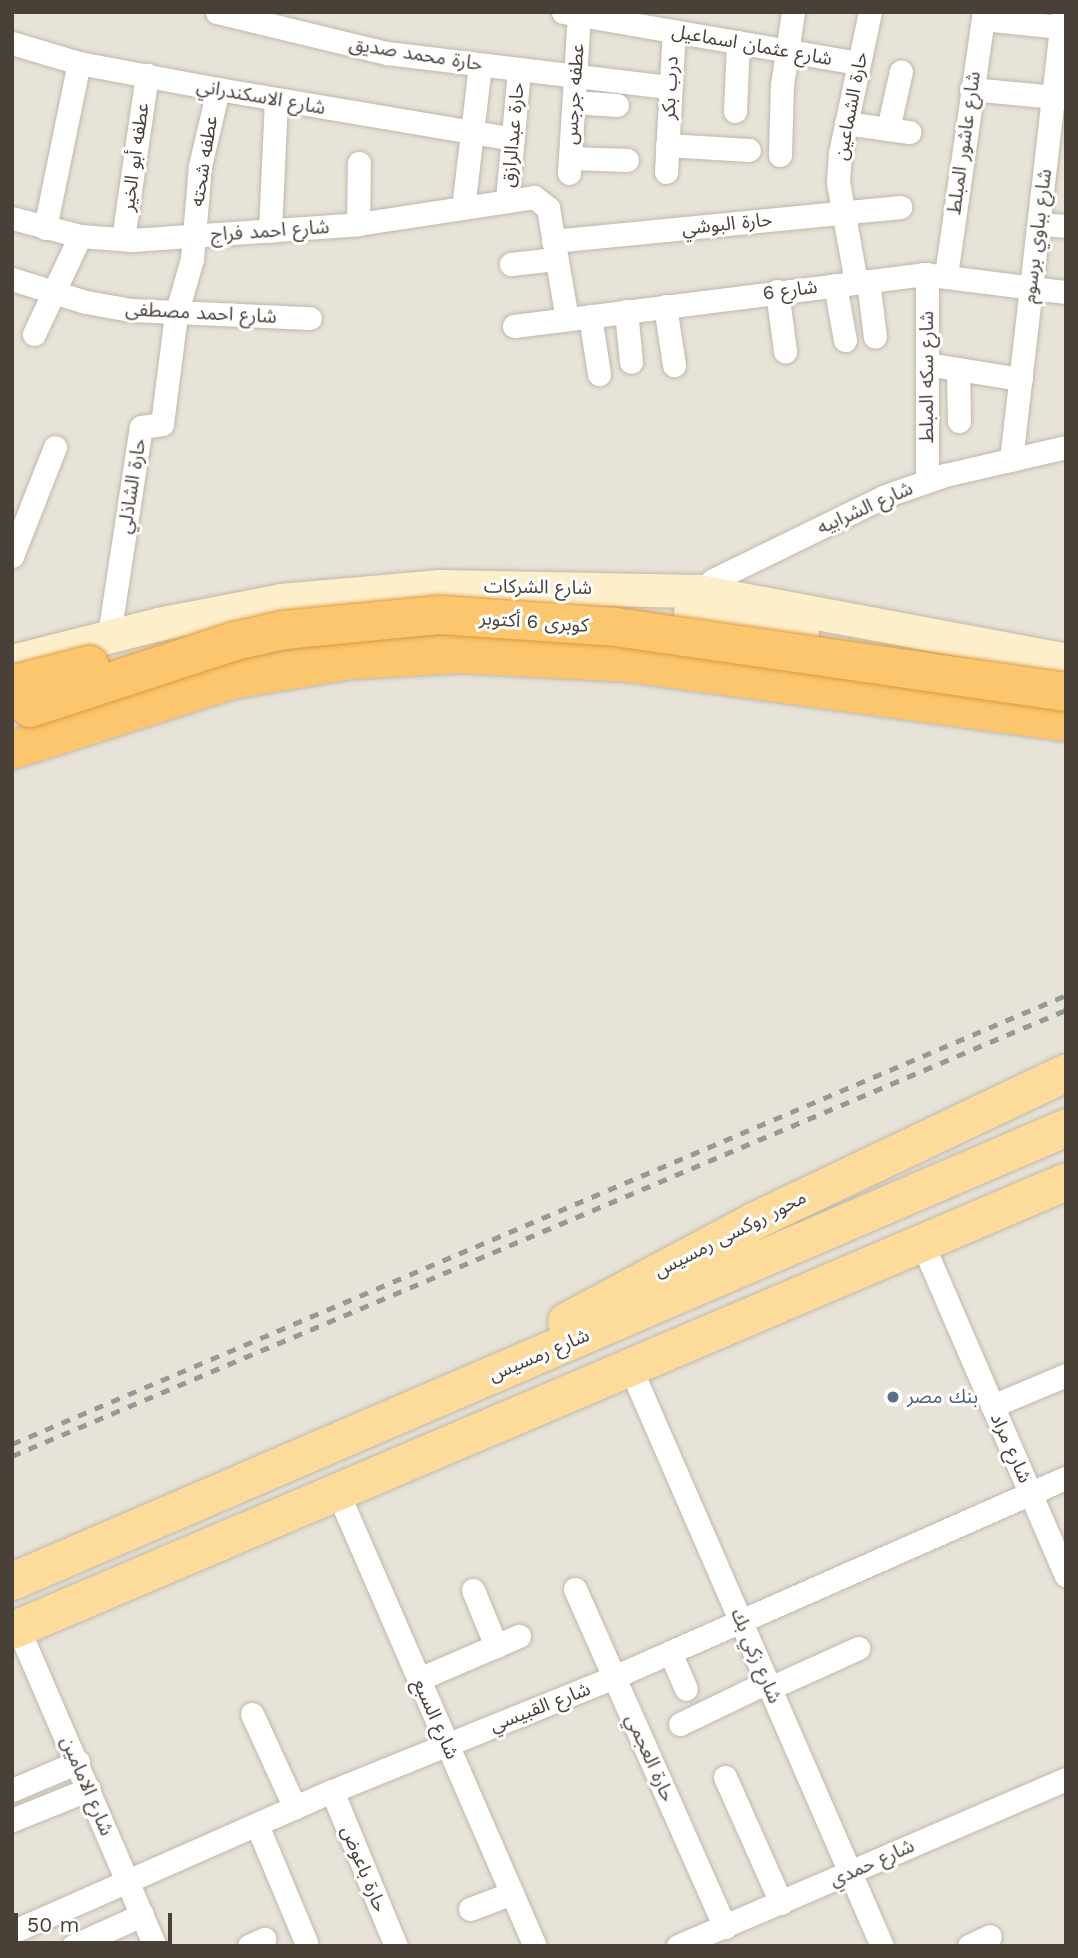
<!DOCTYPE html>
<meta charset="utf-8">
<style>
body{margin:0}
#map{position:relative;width:1078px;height:1958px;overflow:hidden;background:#f5f1ea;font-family:"Work Sans","Noto Sans Arabic",sans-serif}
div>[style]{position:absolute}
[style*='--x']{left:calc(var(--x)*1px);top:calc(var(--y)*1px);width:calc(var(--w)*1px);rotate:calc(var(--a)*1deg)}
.residential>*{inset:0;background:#e8e3d8;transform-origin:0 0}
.roads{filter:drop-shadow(0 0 2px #c0b8ac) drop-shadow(0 0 2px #c0b8ac)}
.minor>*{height:23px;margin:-11.5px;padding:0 11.5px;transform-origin:11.5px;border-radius:11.5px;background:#fff}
.secondary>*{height:33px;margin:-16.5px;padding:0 16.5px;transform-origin:16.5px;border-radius:16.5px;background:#feefcb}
.primary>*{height:37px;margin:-18.5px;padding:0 18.5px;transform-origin:18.5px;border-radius:18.5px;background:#fddc9b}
.motorway>*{height:38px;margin:-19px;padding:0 19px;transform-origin:19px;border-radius:19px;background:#fbc66e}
.rail>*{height:5px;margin-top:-2.5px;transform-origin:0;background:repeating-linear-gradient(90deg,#989898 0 9px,transparent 0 18px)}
.bridges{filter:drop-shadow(0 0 2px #dc9a3d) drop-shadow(0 0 2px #dc9a3d)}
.motorway-bridge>*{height:38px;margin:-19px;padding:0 19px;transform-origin:19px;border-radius:19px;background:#fbc66e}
.dots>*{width:19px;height:19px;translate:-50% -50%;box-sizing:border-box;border:4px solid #fff;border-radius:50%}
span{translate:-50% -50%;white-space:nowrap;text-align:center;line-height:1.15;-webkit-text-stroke:6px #fff;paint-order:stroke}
.street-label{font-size:19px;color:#494138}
.service-label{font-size:19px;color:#4e5e75}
.left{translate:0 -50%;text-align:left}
.frame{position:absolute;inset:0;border:14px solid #494138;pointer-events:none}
.scale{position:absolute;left:14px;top:1913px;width:158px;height:32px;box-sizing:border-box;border:4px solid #494138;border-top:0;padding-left:9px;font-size:21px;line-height:24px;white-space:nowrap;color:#494138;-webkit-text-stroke:5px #fff;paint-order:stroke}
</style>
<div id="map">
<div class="residential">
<i style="left:12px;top:12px;width:1054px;height:1934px"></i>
</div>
<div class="roads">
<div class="minor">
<i style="--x:217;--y:12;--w:175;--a:13.6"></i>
<i style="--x:387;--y:53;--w:285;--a:6.9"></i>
<i style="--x:563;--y:12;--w:300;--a:9.8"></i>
<i style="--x:983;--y:19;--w:78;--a:5.9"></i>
<i style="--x:12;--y:43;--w:70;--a:16.6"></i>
<i style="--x:79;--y:63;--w:141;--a:10.6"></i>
<i style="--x:218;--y:89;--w:299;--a:9.6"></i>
<i style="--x:971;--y:89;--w:95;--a:5.4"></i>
<i style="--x:574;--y:102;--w:43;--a:4"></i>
<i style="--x:735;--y:111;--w:69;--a:-87.5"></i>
<i style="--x:846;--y:123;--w:64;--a:8.1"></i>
<i style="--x:888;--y:129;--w:59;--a:-77.4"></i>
<i style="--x:667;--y:145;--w:82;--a:3.5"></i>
<i style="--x:780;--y:155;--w:70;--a:-88.4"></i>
<i style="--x:782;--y:85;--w:74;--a:-81.4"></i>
<i style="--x:570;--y:158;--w:57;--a:2"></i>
<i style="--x:666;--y:172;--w:141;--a:-86.8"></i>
<i style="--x:569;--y:173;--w:158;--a:-86.4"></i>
<i style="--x:507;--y:200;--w:131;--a:-84.7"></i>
<i style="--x:463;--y:208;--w:144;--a:-83.2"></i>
<i style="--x:12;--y:218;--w:70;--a:14.8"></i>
<i style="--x:80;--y:236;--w:52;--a:4.4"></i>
<i style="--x:132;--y:240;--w:227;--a:-4"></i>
<i style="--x:358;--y:224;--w:178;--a:-8.7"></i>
<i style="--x:534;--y:197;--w:18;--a:38"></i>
<i style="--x:548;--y:208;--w:113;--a:80.3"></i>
<i style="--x:358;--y:224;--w:61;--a:-89.1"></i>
<i style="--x:1039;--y:224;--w:27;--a:4"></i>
<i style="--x:45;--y:228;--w:168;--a:-78.4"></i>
<i style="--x:270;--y:231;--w:131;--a:-87.4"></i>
<i style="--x:123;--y:239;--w:166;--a:-81.7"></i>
<i style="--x:553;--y:241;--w:349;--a:-5.6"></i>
<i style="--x:511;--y:264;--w:45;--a:-6.3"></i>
<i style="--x:946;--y:275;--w:266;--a:-81.8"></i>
<i style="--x:12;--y:279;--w:77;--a:17.3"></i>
<i style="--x:86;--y:302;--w:46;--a:10.1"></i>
<i style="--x:131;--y:310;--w:179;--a:2.6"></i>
<i style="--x:868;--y:281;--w:56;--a:82.9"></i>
<i style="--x:856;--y:282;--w:102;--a:-100.2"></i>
<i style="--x:838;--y:182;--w:29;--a:-86"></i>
<i style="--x:840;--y:153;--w:144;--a:-78"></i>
<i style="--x:835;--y:285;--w:56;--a:79.7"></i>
<i style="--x:777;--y:291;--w:61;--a:82.4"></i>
<i style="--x:665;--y:306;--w:60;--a:81.3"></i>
<i style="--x:626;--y:311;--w:51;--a:84.4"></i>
<i style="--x:590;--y:316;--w:59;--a:81.2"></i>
<i style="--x:514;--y:326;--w:412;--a:-7.2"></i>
<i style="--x:923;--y:274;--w:144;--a:7.2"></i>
<i style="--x:34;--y:334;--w:108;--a:-64.9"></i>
<i style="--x:927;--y:364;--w:95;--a:9.1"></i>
<i style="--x:958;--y:369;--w:52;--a:88.9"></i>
<i style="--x:1011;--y:460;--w:451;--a:-83.4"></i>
<i style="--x:927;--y:481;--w:207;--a:-90"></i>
<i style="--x:12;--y:556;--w:117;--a:-68.5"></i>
<i style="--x:696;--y:596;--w:23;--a:-43"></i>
<i style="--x:713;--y:580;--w:191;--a:-26"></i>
<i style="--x:885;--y:496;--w:64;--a:-19.3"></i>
<i style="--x:945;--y:475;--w:124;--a:-13"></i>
<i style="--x:109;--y:635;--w:210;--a:-81.3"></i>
<i style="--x:141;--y:427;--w:21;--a:-8"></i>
<i style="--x:162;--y:424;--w:110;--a:-82.7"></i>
<i style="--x:176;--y:315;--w:58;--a:-74.1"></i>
<i style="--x:192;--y:259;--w:93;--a:-85.1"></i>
<i style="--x:200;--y:166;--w:79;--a:-76.8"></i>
<i style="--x:922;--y:1243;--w:362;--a:66.6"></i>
<i style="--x:630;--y:1367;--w:631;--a:66.48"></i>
<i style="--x:992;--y:1406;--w:80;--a:-22.7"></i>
<i style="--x:337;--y:1491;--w:496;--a:66.5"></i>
<i style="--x:575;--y:1589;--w:370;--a:66.1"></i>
<i style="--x:473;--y:1590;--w:61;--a:67.7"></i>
<i style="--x:18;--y:1628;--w:346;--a:66.7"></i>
<i style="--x:670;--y:1652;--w:40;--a:66.6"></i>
<i style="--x:419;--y:1679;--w:109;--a:-23.3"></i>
<i style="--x:770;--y:1688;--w:97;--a:-24.4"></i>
<i style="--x:252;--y:1714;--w:103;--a:65.4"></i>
<i style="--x:680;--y:1724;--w:97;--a:-25.8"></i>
<i style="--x:725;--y:1777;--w:138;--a:66"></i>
<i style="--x:12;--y:1790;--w:72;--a:-23"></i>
<i style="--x:332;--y:1791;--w:168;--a:67.6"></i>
<i style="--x:12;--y:1820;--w:83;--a:-21.9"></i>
<i style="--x:257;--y:1825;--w:127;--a:67.3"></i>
<i style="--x:470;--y:1909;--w:45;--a:-20.9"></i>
<i style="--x:12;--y:1932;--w:350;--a:-23.8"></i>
<i style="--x:332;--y:1791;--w:304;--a:-22"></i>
<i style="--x:614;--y:1677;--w:494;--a:-23.8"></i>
<i style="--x:73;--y:1946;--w:76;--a:-24.2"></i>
<i style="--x:249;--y:1946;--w:17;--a:-25"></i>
<i style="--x:678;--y:1946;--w:422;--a:-23.3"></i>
<i style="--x:969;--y:1946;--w:23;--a:-25"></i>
</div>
<div class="secondary">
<i style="--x:690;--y:612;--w:114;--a:11.1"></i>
<i style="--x:12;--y:661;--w:151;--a:-14.2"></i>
<i style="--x:158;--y:624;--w:125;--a:-11"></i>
<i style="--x:281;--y:600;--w:160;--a:-5"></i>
<i style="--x:440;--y:586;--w:259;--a:1.1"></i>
<i style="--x:699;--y:591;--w:373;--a:10.6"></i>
</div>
<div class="primary">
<i style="--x:566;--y:1321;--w:214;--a:-28.1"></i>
<i style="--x:755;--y:1220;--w:344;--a:-25.4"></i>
<i style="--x:12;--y:1581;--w:1148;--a:-23.3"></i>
<i style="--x:12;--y:1630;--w:1146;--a:-23.07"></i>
</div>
<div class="motorway">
<i style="--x:12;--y:750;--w:230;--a:-17.7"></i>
<i style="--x:231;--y:680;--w:122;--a:-9.5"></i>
<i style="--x:351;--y:660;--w:109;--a:-3.2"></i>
<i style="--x:460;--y:654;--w:169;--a:3"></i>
<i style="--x:629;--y:663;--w:441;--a:7.7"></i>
</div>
</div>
<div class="rail">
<i style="--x:12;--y:1444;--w:1146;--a:-23.07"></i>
<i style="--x:12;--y:1456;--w:1144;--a:-22.94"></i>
</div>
<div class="bridges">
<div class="motorway-bridge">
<i style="--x:12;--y:685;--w:80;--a:-14.6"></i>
<i style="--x:30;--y:708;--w:216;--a:-18.1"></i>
<i style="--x:235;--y:641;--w:50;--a:-12.7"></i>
<i style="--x:284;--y:630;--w:157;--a:-5.5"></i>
<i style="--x:440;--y:615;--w:175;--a:3.9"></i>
<i style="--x:615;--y:627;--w:456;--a:8.2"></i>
</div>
</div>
<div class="dots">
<i style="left:893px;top:1397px;background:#5c6f8a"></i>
</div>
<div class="street-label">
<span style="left:752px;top:45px;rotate:10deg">شارع عثمان اسماعيل</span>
<span style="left:416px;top:54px;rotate:9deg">حارة محمد صديق</span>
<span style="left:670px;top:88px;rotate:-87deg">درب بكر</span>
<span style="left:574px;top:94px;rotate:-86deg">عطفه جرجس</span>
<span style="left:261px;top:97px;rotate:10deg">شارع الاسكندراني</span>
<span style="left:851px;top:106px;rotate:-79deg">حارة الشماعين</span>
<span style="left:513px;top:135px;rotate:-85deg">حارة عبدالرازق</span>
<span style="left:964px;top:143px;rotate:-82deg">شارع عاشور المبلط</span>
<span style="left:135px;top:157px;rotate:-82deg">عطفه أبو الخير</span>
<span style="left:204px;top:161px;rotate:-81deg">عطفه شحته</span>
<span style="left:727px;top:224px;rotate:-6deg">حارة البوشي</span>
<span style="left:270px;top:231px;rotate:-4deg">شارع احمد فراج</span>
<span style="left:1037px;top:236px;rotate:-83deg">شارع بباوي برسوم</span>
<span style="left:790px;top:290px;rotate:-7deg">شارع 6</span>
<span style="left:201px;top:313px;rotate:3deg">شارع احمد مصطفى</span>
<span style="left:927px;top:377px;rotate:-90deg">شارع سكه المبلط</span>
<span style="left:132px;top:486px;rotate:-81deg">حارة الشاذلي</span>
<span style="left:865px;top:508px;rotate:-24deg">شارع الشرابيه</span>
<span style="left:538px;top:587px;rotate:1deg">شارع الشركات</span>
<span style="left:534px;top:622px;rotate:4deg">كوبرى 6 أكتوبر</span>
<span style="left:730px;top:1234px;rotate:-27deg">محور روكسى رمسيس</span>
<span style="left:539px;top:1355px;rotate:-23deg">شارع رمسيس</span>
<span style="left:1011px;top:1448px;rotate:66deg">شارع مراد</span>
<span style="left:756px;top:1656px;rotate:67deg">شارع زكي بك</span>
<span style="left:540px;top:1707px;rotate:-21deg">شارع القبيسي</span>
<span style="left:436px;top:1719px;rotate:66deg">شارع السبع</span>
<span style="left:650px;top:1758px;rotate:66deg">حارة العجمي</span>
<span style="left:87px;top:1786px;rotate:67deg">شارع الامامين</span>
<span style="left:872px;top:1863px;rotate:-24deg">شارع حمدي</span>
<span style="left:364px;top:1869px;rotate:68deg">حارة باعوض</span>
</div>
<div class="service-label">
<span class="left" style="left:907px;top:1397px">بنك مصر</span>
</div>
<div class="frame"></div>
<div class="scale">50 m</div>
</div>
